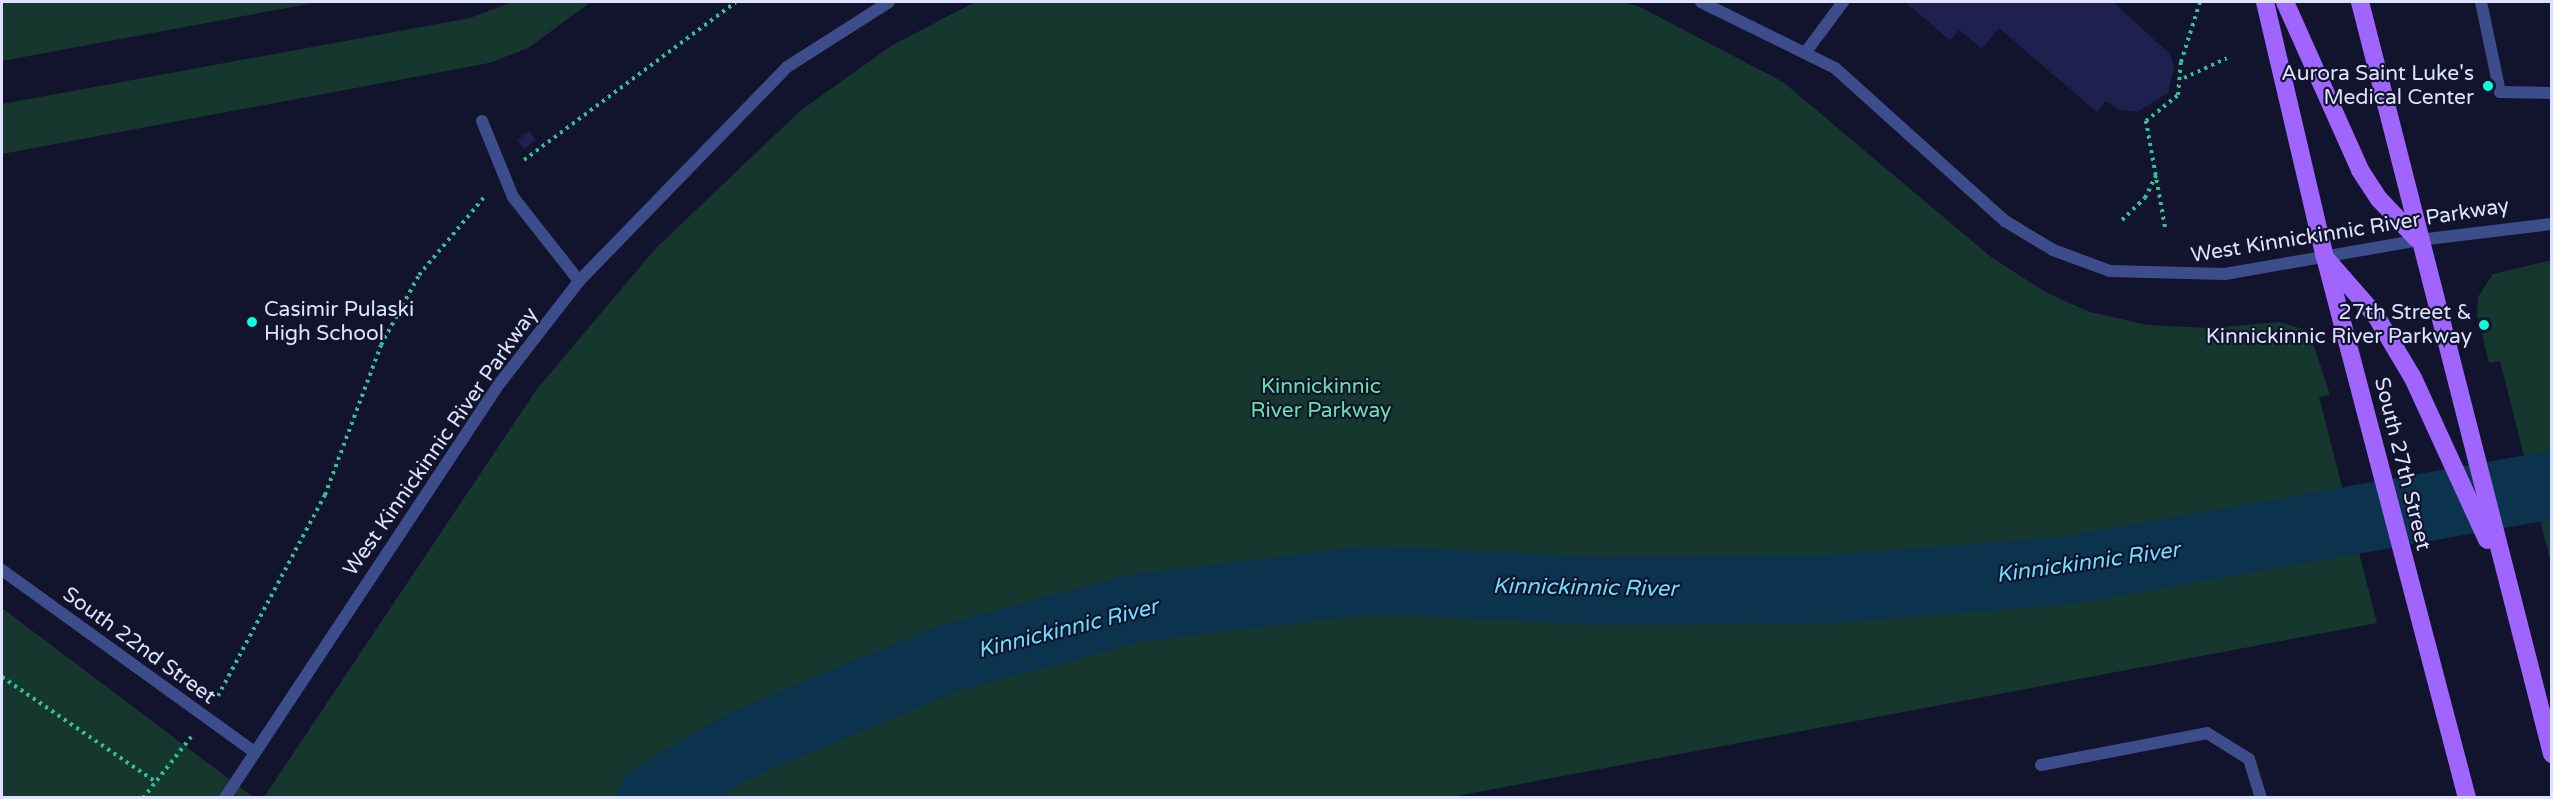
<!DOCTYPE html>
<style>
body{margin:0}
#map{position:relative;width:2553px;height:799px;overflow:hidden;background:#12142d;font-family:"Varela Round",sans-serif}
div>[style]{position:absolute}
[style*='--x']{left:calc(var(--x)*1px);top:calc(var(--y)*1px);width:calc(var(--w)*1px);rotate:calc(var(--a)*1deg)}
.green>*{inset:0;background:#15372d}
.river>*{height:68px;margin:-34px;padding:0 34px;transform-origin:34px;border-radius:34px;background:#0b334d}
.building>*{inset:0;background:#1e204e;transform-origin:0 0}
.path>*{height:4px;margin-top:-2px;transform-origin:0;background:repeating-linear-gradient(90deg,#31c094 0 3px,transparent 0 7.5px)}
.lane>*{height:12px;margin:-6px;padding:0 6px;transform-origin:6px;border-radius:6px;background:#3d4d8c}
.street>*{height:12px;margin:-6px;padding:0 6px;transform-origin:6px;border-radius:6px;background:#3d4d8c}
.primary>*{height:18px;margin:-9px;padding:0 9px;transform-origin:9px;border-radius:9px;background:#a065ff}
.dots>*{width:16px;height:16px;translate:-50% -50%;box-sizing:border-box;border:3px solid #12142d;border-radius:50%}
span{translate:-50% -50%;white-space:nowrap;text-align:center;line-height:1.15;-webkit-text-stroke:4.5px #12142d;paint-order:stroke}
.poi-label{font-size:21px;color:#dee2ff}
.right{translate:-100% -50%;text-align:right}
.left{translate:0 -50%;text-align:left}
.street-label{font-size:21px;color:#dee2ff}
.park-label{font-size:21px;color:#67e1a5}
.water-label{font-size:22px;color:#6cdfff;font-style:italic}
.frame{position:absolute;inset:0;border:3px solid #dee2ff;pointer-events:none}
</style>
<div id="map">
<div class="green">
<i style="clip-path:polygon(2px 2px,319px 2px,2px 61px)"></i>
<i style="clip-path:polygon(512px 2px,591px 2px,528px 48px,489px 63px,2px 154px,2px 104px,470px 18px)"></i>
<i style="clip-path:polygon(975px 2px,1624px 2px,1642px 8px,1783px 82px,1991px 257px,2047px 293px,2090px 312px,2147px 325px,2211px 328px,2279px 322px,2309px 331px,2330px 395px,2319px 397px,2377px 623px,1451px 797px,264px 797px,537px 389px,655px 249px,800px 111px,891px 46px)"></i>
<i style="clip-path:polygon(2551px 260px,2552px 260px,2551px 563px,2500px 361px,2489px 363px,2477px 314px,2478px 297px,2493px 274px)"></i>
<i style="clip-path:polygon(2px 608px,253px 797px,2px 797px)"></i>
</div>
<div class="river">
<i style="--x:651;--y:798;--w:107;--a:-30.4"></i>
<i style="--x:743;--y:744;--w:220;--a:-22.7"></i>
<i style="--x:946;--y:659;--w:197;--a:-15"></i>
<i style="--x:1136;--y:608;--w:237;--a:-6.8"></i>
<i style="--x:1371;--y:580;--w:236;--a:2.7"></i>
<i style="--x:1607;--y:591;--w:226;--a:-0.5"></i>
<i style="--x:1833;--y:589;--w:232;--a:-4.5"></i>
<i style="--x:2064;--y:571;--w:496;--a:-10"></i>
</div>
<div class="building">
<i style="clip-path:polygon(1905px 2px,2113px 2px,2170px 54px,2174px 67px,2168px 93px,2137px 112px,2119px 110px,2106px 101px,2097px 112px,1999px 28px,1982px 49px,1959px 30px,1950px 40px)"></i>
<i style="left:529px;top:131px;width:11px;height:15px;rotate:52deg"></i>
</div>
<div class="path">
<i style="--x:2184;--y:78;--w:47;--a:-24.9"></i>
<i style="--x:524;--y:160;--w:264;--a:-36.7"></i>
<i style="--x:2122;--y:220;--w:32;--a:-44"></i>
<i style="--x:2145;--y:198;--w:30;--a:-64"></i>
<i style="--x:2165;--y:227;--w:108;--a:-100.2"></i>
<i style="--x:2146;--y:121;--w:41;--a:-39.1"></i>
<i style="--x:2178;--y:95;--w:33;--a:-85"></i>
<i style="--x:2181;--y:62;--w:63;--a:-72.4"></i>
<i style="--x:2;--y:677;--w:186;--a:34.3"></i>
<i style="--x:218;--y:696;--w:228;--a:-62"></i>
<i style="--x:325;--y:495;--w:160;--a:-69.5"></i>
<i style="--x:381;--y:345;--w:80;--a:-61.5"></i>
<i style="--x:419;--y:275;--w:104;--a:-50.1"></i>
<i style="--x:143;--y:798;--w:78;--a:-51.8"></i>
</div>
<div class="lane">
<i style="--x:2481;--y:2;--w:92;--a:78.1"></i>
<i style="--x:2500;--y:92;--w:52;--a:1.1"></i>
<i style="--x:1805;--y:53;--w:64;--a:-53.3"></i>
<i style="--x:482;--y:121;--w:82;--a:67.8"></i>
<i style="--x:513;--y:197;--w:107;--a:51.8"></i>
<i style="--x:2041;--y:765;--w:169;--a:-10.9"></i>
<i style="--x:2207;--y:733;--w:49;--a:31.8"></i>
<i style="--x:2249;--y:759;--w:41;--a:72.9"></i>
</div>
<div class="street">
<i style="--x:1701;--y:2;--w:149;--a:26.2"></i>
<i style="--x:1835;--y:68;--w:229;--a:42"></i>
<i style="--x:2005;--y:221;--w:56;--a:31.1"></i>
<i style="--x:2053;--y:250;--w:61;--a:20.2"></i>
<i style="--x:2110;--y:271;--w:115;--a:1.5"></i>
<i style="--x:2225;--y:274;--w:197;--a:-9.9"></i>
<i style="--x:2419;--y:240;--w:134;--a:-6.9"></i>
<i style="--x:2;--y:570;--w:311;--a:35.8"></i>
<i style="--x:225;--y:798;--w:498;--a:-56.5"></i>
<i style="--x:500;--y:383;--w:129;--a:-52.2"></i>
<i style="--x:579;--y:281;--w:298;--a:-45.8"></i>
<i style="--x:787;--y:67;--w:121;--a:-32.5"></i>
</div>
<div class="primary">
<i style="--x:2265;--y:2;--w:262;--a:76.8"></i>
<i style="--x:2325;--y:257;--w:559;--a:75.29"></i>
<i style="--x:2285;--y:2;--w:184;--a:65.9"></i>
<i style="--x:2360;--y:170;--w:35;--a:57"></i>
<i style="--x:2379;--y:199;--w:55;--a:46.5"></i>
<i style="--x:2360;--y:2;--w:776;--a:75.68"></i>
<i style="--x:2328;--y:261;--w:73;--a:48.9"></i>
<i style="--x:2376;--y:316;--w:72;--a:59.2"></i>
<i style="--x:2413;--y:378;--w:178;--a:65.4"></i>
</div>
<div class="dots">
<i style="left:2488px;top:86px;background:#0affdb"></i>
<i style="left:252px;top:322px;background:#0affdb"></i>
<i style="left:2484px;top:325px;background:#0affdb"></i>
</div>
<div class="poi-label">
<span class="right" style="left:2474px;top:86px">Aurora Saint Luke's<br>Medical Center</span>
<span class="left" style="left:264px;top:322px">Casimir Pulaski<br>High School</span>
<span class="right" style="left:2472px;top:325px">27th Street &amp;<br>Kinnickinnic River Parkway</span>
</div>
<div class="street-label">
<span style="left:2350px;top:231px;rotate:-9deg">West Kinnickinnic River Parkway</span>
<span style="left:441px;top:442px;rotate:-55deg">West Kinnickinnic River Parkway</span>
<span style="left:2402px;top:464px;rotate:76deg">South 27th Street</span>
<span style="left:139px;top:646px;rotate:36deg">South 22nd Street</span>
</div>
<div class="park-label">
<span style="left:1321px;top:399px">Kinnickinnic<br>River Parkway</span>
</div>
<div class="water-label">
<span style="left:2088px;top:563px;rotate:-8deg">Kinnickinnic River</span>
<span style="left:1585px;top:588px;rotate:1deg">Kinnickinnic River</span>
<span style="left:1068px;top:629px;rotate:-14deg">Kinnickinnic River</span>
</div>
<div class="frame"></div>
</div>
